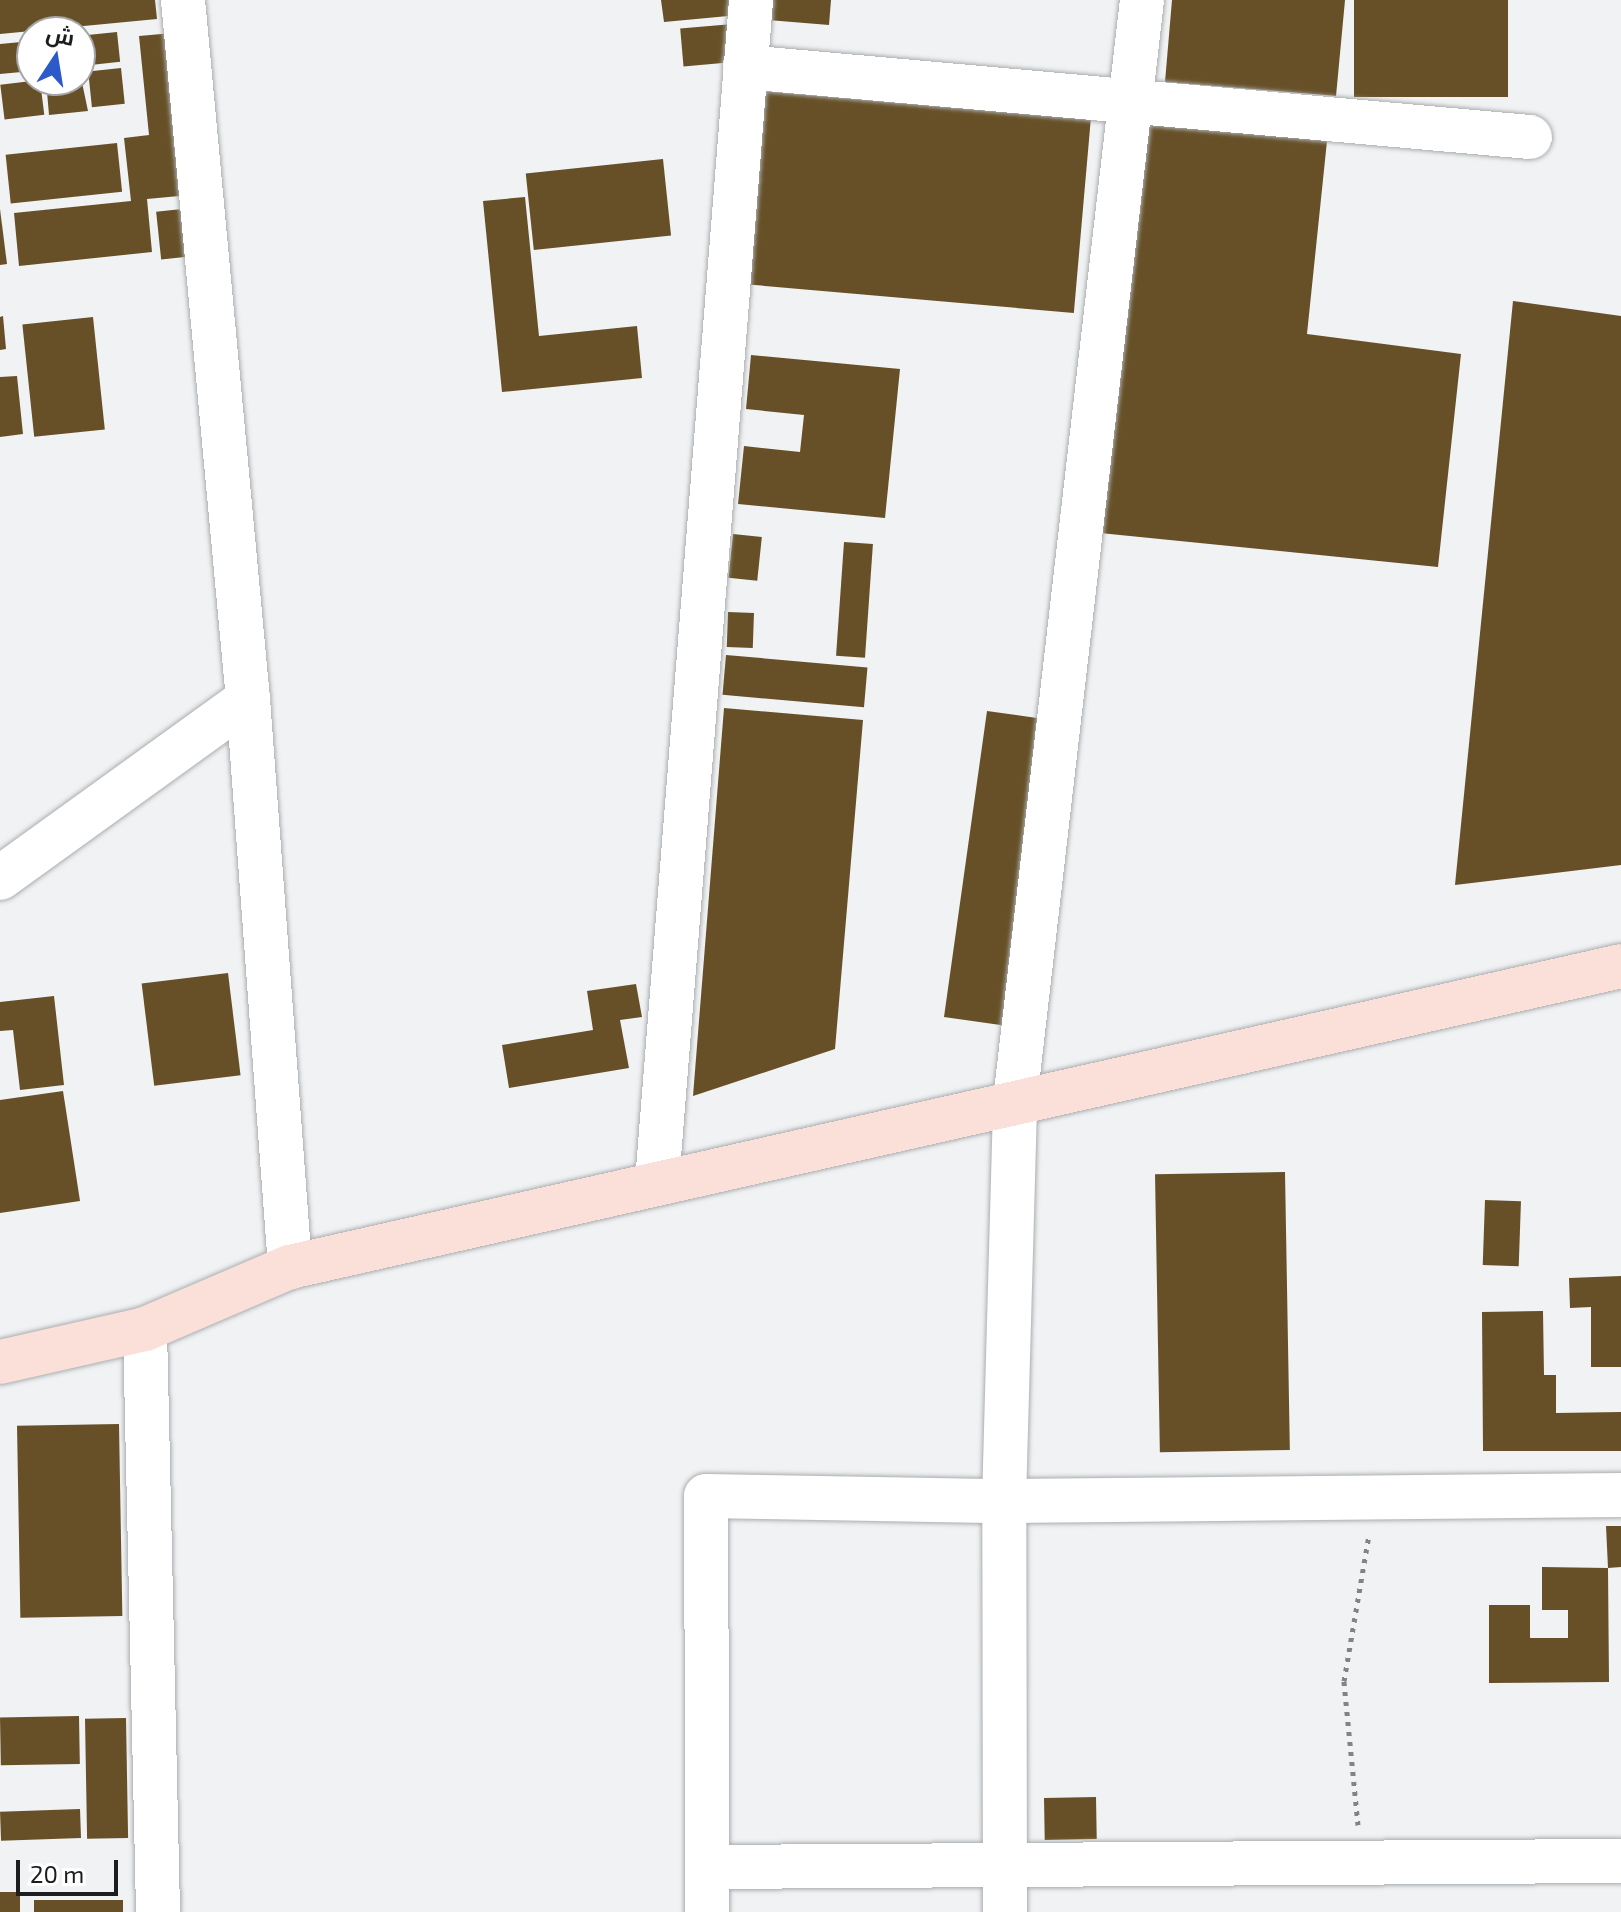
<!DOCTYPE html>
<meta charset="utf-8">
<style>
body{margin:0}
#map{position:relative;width:1621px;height:1912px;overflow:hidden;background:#f0f2f4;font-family:"Exo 2",Cairo,sans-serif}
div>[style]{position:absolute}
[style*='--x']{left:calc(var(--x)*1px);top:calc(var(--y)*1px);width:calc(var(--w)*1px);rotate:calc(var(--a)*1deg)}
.building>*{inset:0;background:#675027;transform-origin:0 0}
.path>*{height:5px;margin-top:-2.5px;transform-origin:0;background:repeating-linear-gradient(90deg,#828384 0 4px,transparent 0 10px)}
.roads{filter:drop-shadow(0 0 2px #abadae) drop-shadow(0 0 2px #abadae)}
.minor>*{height:44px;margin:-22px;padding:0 22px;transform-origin:22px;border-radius:22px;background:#fff}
.major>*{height:44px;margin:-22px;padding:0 22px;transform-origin:22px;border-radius:22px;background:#fbe0da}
span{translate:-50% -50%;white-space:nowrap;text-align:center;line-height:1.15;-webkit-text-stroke:8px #fff;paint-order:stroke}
.north{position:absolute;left:16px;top:16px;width:80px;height:80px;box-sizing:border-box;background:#fff;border:2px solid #a5a5a5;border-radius:50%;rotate:12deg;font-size:22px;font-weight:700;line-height:32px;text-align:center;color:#1d1d1e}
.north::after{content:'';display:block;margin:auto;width:28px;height:36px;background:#2c5ac9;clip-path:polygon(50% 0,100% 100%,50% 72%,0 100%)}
.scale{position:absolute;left:16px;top:1860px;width:102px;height:36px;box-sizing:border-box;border:4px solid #1d1d1e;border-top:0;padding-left:10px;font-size:24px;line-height:28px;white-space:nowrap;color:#1d1d1e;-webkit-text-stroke:6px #fff;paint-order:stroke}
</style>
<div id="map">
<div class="building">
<i style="clip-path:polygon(0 0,155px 0,157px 19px,0 34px)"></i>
<i style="clip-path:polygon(661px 0,737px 0,739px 15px,664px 22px)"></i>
<i style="clip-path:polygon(771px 0,831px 0,829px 25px,768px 20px)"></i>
<i style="clip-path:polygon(1172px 0,1345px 0,1336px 96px,1165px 82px)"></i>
<i style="left:1354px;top:0;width:154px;height:97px"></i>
<i style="left:733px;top:24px;width:38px;height:53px;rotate:85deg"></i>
<i style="left:117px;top:32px;width:30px;height:32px;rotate:84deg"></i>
<i style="clip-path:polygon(173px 33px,190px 195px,147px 199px,152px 252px,19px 266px,14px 213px,131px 201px,124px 138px,149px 135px,139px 36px)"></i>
<i style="clip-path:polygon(32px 41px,32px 71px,0 74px,0 44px)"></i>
<i style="left:121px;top:68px;width:36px;height:33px;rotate:84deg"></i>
<i style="clip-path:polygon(80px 73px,88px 111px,49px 115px,46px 80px,80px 80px)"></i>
<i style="left:40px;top:80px;width:35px;height:40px;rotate:83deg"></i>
<i style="left:763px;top:91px;width:329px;height:194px;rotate:5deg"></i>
<i style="clip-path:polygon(1148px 115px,1327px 141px,1307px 334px,1461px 354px,1438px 567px,1100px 533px)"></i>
<i style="left:117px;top:143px;width:49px;height:112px;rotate:84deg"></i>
<i style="left:663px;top:159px;width:77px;height:138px;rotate:84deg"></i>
<i style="clip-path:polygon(525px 197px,539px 336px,637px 326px,642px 378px,502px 392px,483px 201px)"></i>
<i style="clip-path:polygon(0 209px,7px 264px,0 265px)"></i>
<i style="left:182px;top:209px;width:48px;height:26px;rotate:84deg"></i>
<i style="clip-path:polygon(1513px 301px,1621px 316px,1621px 865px,1455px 885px)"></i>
<i style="clip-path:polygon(3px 316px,6px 349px,0 350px,0 317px)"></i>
<i style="left:93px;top:317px;width:113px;height:71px;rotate:84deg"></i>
<i style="clip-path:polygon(751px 355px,900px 369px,885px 518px,738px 504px,744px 446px,800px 452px,804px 415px,746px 409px)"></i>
<i style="clip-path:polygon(17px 376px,23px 434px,0 437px,0 377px)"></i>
<i style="left:733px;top:534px;width:29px;height:44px;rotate:6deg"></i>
<i style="left:844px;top:542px;width:29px;height:114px;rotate:4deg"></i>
<i style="left:728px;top:612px;width:26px;height:35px;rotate:2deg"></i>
<i style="left:726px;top:655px;width:142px;height:40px;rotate:5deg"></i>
<i style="clip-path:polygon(724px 708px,863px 720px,835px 1049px,693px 1096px)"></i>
<i style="left:987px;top:711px;width:66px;height:309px;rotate:8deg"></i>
<i style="left:228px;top:973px;width:103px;height:87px;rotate:83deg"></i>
<i style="clip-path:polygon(636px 984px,642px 1017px,620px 1020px,629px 1068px,509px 1088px,502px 1045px,593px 1030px,587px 991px)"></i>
<i style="clip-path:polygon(54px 996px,64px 1085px,20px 1090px,13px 1030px,0 1031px,0 1002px)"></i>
<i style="clip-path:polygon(63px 1091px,80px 1201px,0 1213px,0 1100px)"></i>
<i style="left:1285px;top:1172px;width:278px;height:130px;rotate:89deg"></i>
<i style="left:1485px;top:1200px;width:36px;height:65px;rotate:2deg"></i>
<i style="clip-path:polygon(1621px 1276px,1621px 1367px,1591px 1367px,1591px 1307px,1570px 1308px,1569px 1278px)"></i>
<i style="clip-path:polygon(1543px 1311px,1544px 1375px,1556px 1375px,1556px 1413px,1621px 1412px,1621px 1451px,1483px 1451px,1482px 1312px)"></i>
<i style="left:119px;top:1424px;width:192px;height:102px;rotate:89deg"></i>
<i style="clip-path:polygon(1606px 1526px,1621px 1526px,1621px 1567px,1608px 1568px)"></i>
<i style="clip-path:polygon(1542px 1567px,1608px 1568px,1609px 1682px,1489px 1683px,1489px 1605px,1530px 1605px,1530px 1638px,1568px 1638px,1568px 1610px,1542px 1610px)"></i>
<i style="left:79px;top:1716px;width:48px;height:79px;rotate:89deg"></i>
<i style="left:126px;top:1718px;width:120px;height:41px;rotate:89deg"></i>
<i style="left:1096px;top:1797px;width:42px;height:52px;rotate:89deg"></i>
<i style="left:80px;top:1809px;width:29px;height:80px;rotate:88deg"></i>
<i style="left:0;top:1892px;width:20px;height:20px"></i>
<i style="left:34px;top:1900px;width:89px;height:12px"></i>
</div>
<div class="path">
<i style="--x:1358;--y:1825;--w:145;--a:-95.6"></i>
<i style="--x:1344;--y:1681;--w:148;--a:-80.3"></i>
</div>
<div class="roads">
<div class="minor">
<i style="--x:183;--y:0;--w:702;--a:84.69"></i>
<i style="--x:248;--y:699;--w:570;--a:85.77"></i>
<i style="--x:745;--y:67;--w:788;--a:5.1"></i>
<i style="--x:0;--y:878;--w:306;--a:-35.8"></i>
<i style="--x:657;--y:1182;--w:1186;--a:-85.45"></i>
<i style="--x:145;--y:1329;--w:583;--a:88.72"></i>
<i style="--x:707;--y:1867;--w:914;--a:-0.38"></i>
<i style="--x:707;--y:1912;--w:416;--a:-90.1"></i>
<i style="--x:706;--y:1496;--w:298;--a:1"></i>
<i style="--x:1004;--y:1501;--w:617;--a:-0.56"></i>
<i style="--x:1005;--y:1912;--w:411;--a:-90.1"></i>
<i style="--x:1004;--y:1501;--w:400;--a:-88.4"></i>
<i style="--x:1015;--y:1101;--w:1108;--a:-83.42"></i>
</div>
<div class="major">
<i style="--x:0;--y:1362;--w:149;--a:-12.8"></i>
<i style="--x:145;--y:1329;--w:158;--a:-23.2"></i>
<i style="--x:290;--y:1267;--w:1365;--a:-12.74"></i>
</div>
</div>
<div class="north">ش</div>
<div class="scale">20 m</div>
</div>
